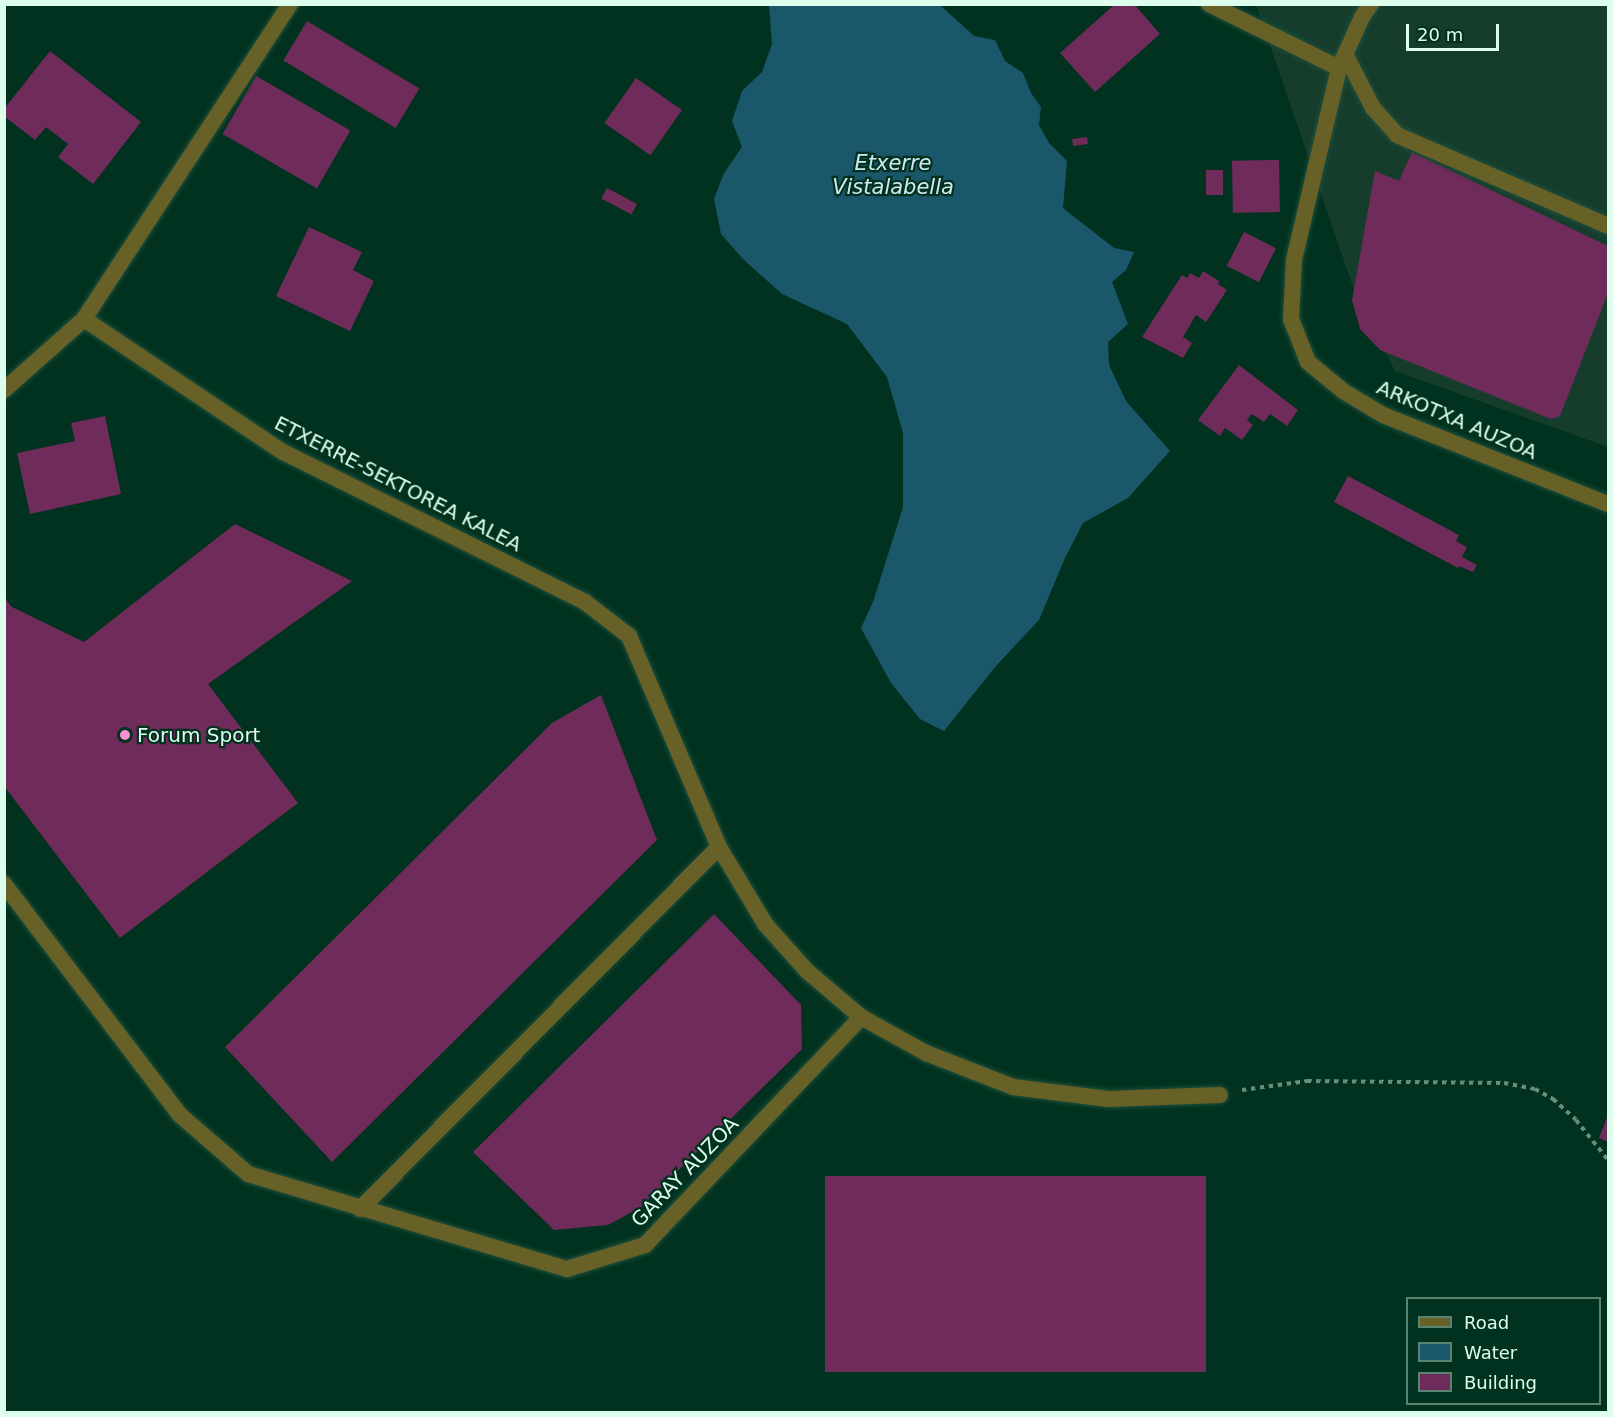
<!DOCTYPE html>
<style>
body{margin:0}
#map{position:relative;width:1613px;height:1417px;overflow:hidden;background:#00321f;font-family:"DejaVu Sans",sans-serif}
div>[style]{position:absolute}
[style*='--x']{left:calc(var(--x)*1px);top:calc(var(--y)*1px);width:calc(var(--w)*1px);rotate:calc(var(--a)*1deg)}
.built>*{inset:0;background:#163d2c}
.water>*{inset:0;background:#1b576a}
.building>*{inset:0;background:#6f2b59;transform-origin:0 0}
.path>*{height:4px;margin-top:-2px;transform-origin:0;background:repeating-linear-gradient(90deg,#658e7c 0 4.5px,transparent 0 9px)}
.roads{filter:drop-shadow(0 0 2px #1f4f3c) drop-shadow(0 0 2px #1f4f3c)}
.service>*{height:16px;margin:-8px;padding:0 8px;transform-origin:8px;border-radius:8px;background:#676027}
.minor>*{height:16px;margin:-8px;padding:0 8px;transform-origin:8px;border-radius:8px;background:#676027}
.tertiary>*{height:16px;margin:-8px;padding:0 8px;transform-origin:8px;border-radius:8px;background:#676027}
.dots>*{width:16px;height:16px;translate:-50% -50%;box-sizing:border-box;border:3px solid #00321f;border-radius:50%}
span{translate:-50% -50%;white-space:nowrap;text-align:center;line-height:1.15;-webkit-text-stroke:4.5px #00321f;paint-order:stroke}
.street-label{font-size:20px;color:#defeed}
.poi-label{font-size:20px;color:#defeed}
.left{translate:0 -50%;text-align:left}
.water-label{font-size:21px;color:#d0e8f1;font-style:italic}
.frame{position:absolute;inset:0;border:6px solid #defeed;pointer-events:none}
.legend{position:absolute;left:1406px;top:1297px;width:195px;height:108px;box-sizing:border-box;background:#00321f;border:2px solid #598471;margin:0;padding:8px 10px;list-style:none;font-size:18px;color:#defeed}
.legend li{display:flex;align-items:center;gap:12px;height:30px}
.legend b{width:30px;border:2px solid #598471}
.scale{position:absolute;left:1406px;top:24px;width:93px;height:27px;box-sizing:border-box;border:3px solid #defeed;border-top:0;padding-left:8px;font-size:18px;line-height:21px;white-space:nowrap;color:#defeed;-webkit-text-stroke:4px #00321f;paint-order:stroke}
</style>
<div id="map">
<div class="built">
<i style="clip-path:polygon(1256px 5px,1608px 5px,1608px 447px,1395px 371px,1352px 284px)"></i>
</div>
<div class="water">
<i style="clip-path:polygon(769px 5px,940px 5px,974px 36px,995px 40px,1005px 61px,1023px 73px,1031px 93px,1041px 107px,1039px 125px,1049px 143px,1067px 161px,1063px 208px,1114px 248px,1134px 252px,1126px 270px,1112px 282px,1128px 324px,1108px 342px,1109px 365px,1126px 401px,1170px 451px,1128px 498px,1083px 523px,1065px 558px,1039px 620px,995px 667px,944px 731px,920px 719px,891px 683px,861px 628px,873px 602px,903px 507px,903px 433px,887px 377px,847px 324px,782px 294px,744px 260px,721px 234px,714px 199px,724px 173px,742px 147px,732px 121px,742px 91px,762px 72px,772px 44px)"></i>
</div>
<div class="building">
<i style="clip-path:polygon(1115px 4px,1134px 4px,1160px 34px,1095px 92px,1060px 53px)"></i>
<i style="left:307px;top:21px;width:131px;height:46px;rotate:31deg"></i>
<i style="clip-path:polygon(50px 51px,141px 122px,93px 184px,58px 157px,68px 144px,46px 127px,35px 140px,4px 116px,4px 109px)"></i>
<i style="left:256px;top:76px;width:109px;height:67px;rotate:30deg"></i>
<i style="left:636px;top:78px;width:56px;height:55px;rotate:35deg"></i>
<i style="left:1087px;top:137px;width:7px;height:15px;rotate:82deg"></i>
<i style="clip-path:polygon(1412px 152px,1608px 246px,1608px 293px,1560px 416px,1551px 419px,1380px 350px,1360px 329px,1352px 300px,1375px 171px,1399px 181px)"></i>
<i style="left:1279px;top:160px;width:52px;height:47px;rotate:89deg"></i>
<i style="left:1206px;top:170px;width:17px;height:25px"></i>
<i style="left:607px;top:188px;width:34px;height:12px;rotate:28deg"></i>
<i style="clip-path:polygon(309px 227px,362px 252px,353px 270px,374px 281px,350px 331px,276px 296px)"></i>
<i style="left:1244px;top:232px;width:36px;height:38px;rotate:27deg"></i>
<i style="clip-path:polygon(1203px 271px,1219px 281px,1218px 284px,1227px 290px,1206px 322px,1196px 315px,1183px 337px,1192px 343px,1183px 358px,1142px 337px,1182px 275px,1187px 278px,1190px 273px,1199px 278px)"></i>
<i style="clip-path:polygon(1239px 365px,1298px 410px,1287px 426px,1270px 414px,1264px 422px,1252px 414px,1247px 420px,1253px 425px,1242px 440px,1225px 428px,1220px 436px,1198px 420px)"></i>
<i style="clip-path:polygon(105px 416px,121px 494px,30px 514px,17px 453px,75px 441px,71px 423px)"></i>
<i style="clip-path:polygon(1348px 476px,1459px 535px,1456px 541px,1467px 547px,1462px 557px,1477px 565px,1473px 572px,1459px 566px,1458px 568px,1334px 502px)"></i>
<i style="clip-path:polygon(235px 524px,352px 581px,208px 684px,298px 803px,120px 938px,4px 786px,4px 597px,12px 607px,84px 642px)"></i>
<i style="clip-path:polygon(601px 695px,657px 840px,332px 1162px,225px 1047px,552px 723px)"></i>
<i style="clip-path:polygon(714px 914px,801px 1005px,802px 1049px,641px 1207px,608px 1225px,554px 1230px,473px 1152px)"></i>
<i style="clip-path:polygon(1608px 1115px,1608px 1142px,1599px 1138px)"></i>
<i style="left:825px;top:1176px;width:381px;height:196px"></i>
</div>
<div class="path">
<i style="--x:1242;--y:1090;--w:66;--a:-7.9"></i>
<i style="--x:1307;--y:1081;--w:197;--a:0.6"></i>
<i style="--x:1504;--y:1083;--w:32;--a:11"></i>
<i style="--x:1535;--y:1089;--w:21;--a:29"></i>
<i style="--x:1553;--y:1099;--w:31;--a:42"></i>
<i style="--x:1576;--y:1120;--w:51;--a:51.3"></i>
</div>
<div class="roads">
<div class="service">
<i style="--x:1345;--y:54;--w:61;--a:62.6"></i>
<i style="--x:1373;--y:108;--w:36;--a:48"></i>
<i style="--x:1397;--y:135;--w:230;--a:23.3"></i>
</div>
<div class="minor">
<i style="--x:1209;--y:4;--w:145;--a:26.2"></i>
<i style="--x:84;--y:319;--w:239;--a:33.8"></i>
<i style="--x:283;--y:452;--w:337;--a:26.4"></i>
<i style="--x:585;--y:602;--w:56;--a:37.7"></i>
<i style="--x:629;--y:636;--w:229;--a:66.9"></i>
<i style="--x:719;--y:847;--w:90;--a:59.1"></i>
<i style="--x:765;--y:924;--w:63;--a:48.2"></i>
<i style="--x:807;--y:971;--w:71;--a:40.4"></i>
<i style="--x:861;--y:1017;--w:74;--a:29"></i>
<i style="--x:926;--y:1053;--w:93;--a:21.3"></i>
<i style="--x:1013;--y:1087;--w:96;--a:7.2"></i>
<i style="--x:1108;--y:1099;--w:112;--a:-2"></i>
<i style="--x:4;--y:390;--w:107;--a:-41.6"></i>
<i style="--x:84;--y:319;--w:376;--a:-56.8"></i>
<i style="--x:4;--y:884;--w:290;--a:52.7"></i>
<i style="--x:180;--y:1115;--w:90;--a:40.9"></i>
<i style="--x:248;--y:1174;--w:333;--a:16.6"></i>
<i style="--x:567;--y:1269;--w:82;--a:-17.1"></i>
<i style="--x:645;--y:1245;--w:314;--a:-46.5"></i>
<i style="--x:360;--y:1209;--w:510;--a:-45.24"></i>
</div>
<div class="tertiary">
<i style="--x:1371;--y:4;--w:16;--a:125"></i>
<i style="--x:1362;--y:17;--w:56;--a:114.3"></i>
<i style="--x:1339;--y:68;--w:197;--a:103.2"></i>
<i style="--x:1294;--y:260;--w:59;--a:92.9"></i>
<i style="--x:1291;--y:319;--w:46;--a:68.4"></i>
<i style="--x:1308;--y:362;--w:45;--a:39.6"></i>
<i style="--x:1343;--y:391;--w:47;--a:31"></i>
<i style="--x:1383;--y:415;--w:242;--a:21.6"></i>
</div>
</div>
<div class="dots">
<i style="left:125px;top:735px;background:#f590d1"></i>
</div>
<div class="street-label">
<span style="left:1457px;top:420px;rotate:23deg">ARKOTXA AUZOA</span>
<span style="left:398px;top:484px;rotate:27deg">ETXERRE-SEKTOREA KALEA</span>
<span style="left:685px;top:1172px;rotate:-46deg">GARAY AUZOA</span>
</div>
<div class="poi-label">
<span class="left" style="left:137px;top:735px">Forum Sport</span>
</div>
<div class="water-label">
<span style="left:893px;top:175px">Etxerre<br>Vistalabella</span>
</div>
<div class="frame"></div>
<ul class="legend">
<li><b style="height:8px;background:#676027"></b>Road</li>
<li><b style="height:16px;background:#1b576a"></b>Water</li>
<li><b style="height:16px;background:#6f2b59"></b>Building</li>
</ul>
<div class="scale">20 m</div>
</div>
